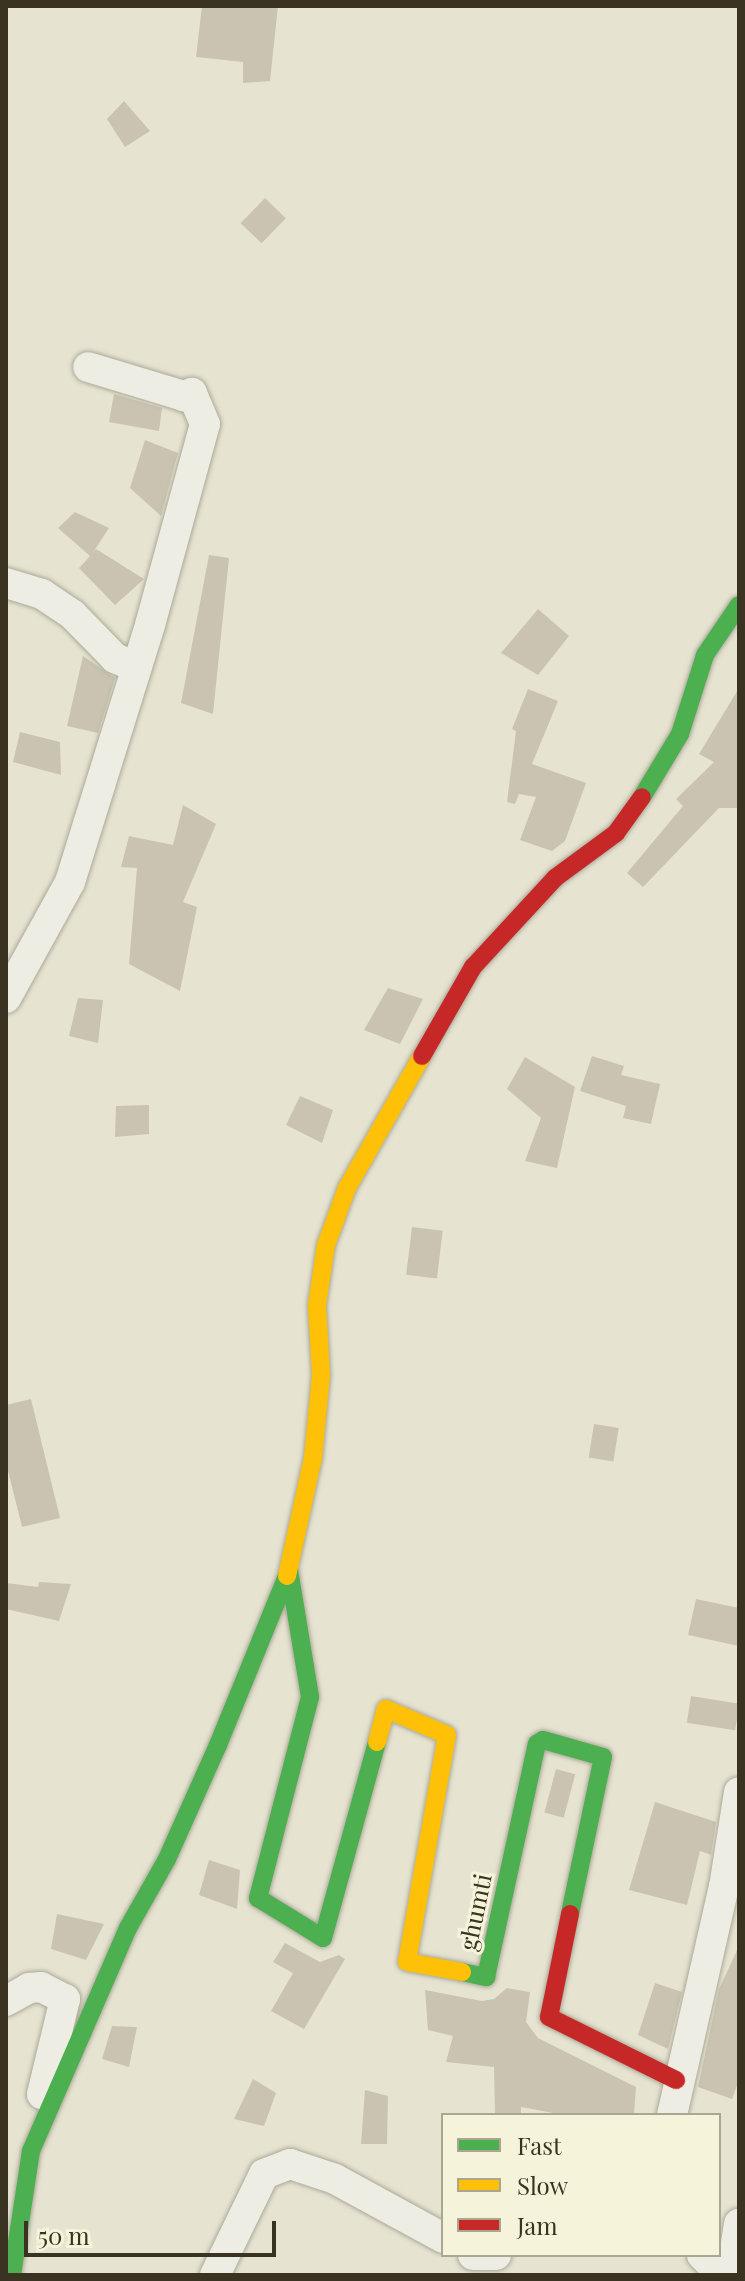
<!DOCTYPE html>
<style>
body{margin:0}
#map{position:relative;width:745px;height:2281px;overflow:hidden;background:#e6e4d1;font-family:"Playfair Display",serif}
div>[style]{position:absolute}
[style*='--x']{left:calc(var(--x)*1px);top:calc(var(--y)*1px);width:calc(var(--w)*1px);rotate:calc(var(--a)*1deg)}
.building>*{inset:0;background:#cac3b2;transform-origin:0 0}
.roads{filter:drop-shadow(0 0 2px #aca999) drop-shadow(0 0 2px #aca999)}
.street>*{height:30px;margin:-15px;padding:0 15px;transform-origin:15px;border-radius:15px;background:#eeede3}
.fast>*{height:18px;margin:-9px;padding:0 9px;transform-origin:9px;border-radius:9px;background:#4caf50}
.slow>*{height:18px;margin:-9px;padding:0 9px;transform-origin:9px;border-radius:9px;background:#ffc107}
.jam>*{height:18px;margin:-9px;padding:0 9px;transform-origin:9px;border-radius:9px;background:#c62828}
span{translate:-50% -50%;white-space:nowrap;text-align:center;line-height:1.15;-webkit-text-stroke:6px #f5f3d9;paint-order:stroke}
.street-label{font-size:24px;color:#3b3321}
.frame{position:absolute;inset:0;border:8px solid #3b3321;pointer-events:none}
.legend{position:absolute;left:441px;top:2113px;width:280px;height:144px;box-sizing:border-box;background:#f5f3d9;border:2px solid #aba68f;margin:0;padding:10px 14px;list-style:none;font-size:24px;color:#3b3321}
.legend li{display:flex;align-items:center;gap:16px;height:40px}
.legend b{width:40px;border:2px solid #aba68f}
.scale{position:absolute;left:24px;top:2221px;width:252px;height:36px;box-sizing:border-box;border:4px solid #3b3321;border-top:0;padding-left:10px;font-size:24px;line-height:28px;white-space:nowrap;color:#3b3321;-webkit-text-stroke:6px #f5f3d9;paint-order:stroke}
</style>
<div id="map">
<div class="building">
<i style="clip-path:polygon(202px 6px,278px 6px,270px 81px,243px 83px,243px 62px,196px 57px)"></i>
<i style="clip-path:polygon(124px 101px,150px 131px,125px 147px,107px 119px)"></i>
<i style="left:265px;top:198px;width:29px;height:35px;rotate:44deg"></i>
<i style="clip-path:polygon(114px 394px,162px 408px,159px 431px,109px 422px)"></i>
<i style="clip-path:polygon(145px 440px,178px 453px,161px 516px,130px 488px)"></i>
<i style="clip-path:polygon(75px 512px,109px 528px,92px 554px,96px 549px,144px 579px,115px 605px,79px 568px,90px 556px,58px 528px)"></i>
<i style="clip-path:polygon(209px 555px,229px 558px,213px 714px,181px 703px)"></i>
<i style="clip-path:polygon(538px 609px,569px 636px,538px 675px,501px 653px)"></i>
<i style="clip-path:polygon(83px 656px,115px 678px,98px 733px,67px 726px)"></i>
<i style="clip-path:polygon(739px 688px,739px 808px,719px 808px,643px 887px,627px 873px,683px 806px,676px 799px,714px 762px,699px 754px)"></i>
<i style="clip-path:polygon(528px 689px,558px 701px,532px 764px,586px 783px,565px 841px,552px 851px,520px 840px,536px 797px,519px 794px,515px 804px,507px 802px,516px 731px,512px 729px)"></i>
<i style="clip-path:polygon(20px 732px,60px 742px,61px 775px,13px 762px)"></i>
<i style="clip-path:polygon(183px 805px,216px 824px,183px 902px,197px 907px,180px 991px,129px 964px,137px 868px,121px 867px,129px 836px,173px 845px)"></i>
<i style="clip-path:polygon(388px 988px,423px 999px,400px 1044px,364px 1030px)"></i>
<i style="clip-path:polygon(78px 998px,103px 1000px,98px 1043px,69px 1036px)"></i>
<i style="clip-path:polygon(592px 1056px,624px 1066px,621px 1075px,660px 1084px,651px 1124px,623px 1118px,626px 1106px,580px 1091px)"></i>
<i style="clip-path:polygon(525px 1057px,575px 1087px,557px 1168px,525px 1161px,541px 1118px,507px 1089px)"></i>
<i style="clip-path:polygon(300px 1096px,333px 1110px,322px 1143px,286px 1125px)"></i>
<i style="clip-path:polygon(149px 1105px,149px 1134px,115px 1137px,116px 1106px)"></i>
<i style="left:412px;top:1227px;width:31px;height:48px;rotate:7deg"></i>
<i style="clip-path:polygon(31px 1399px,60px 1518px,22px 1527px,6px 1463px,6px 1405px)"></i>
<i style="left:594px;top:1424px;width:25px;height:34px;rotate:9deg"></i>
<i style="clip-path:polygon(39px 1582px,71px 1584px,59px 1621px,6px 1609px,6px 1583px,38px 1587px)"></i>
<i style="clip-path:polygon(696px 1599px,739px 1608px,739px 1646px,688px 1635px)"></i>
<i style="left:691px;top:1696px;width:49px;height:27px;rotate:9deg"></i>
<i style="left:556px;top:1769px;width:20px;height:45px;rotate:15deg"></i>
<i style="clip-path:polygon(655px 1802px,716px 1822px,711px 1855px,700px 1851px,687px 1905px,629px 1890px)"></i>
<i style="clip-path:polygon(209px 1860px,240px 1870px,237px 1909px,199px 1895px)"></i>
<i style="clip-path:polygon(57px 1914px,104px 1924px,86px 1960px,51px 1949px)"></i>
<i style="clip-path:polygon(285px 1943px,320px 1962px,339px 1955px,345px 1959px,304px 2029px,271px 2011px,293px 1973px,273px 1962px)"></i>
<i style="clip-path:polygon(739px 1946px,739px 2080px,732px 2099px,698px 2087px,719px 1989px)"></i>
<i style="clip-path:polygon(655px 1983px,682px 1992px,668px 2049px,638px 2035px)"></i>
<i style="clip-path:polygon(507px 1988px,530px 1992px,526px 2022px,538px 2038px,636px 2087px,634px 2115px,564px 2115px,521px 2107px,521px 2115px,495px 2115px,494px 2067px,446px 2062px,453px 2036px,428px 2030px,425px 1990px,482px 2001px,494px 1999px)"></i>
<i style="clip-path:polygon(112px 2026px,137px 2027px,129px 2067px,102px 2059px)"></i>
<i style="clip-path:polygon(253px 2079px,276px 2093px,264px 2126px,234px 2119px)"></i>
<i style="clip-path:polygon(365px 2090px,388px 2096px,387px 2144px,361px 2144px)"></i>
</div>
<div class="roads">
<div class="street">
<i style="--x:6;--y:583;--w:38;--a:17"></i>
<i style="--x:42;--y:594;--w:36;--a:34"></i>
<i style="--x:72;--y:614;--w:62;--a:45.7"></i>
<i style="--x:115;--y:658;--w:22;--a:24"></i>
<i style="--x:6;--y:998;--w:132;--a:-61.1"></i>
<i style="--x:70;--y:882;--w:269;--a:-72.7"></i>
<i style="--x:150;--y:625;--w:208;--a:-74.7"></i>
<i style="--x:205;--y:424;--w:34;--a:-113"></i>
<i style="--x:192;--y:393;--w:9;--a:159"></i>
<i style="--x:184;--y:396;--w:100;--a:-163.2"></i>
<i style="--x:6;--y:2001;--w:26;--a:-29"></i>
<i style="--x:29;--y:1988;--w:12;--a:-5"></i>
<i style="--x:41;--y:1987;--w:27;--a:27"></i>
<i style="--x:65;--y:1999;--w:98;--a:103.6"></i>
<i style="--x:672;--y:2115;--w:234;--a:-77.2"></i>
<i style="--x:724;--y:1887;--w:96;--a:-81"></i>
<i style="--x:473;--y:2255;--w:23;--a:0"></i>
<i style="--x:702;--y:2255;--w:28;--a:45"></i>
<i style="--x:215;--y:2275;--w:112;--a:-64.1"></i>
<i style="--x:264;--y:2174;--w:28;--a:-21"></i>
<i style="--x:290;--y:2164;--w:47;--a:18.4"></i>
<i style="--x:335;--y:2179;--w:123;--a:28.6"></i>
<i style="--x:731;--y:2275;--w:52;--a:-81.1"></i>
</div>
<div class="fast">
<i style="--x:642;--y:797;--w:74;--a:-58.9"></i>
<i style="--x:680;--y:734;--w:83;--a:-72.4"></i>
<i style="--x:705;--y:655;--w:60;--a:-55.8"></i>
<i style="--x:289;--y:1570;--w:129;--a:80.6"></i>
<i style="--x:310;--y:1697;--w:208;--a:104.5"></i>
<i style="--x:258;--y:1898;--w:76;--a:31.6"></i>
<i style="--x:323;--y:1938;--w:203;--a:-74.6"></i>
<i style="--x:462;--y:1972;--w:25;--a:12"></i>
<i style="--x:486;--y:1977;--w:239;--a:-77.7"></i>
<i style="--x:537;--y:1744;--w:7;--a:-34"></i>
<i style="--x:543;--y:1740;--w:62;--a:15.8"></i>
<i style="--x:603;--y:1757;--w:160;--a:101.9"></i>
<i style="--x:12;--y:2275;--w:125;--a:-81.3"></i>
<i style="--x:31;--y:2151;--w:243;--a:-66.5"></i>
<i style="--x:128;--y:1928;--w:79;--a:-60.5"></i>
<i style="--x:167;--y:1859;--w:125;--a:-65.9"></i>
<i style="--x:218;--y:1745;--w:183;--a:-67.8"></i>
</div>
<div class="slow">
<i style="--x:287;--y:1576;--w:121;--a:-77.6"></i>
<i style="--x:313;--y:1458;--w:83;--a:-84.5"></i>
<i style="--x:321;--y:1375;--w:70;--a:-93.3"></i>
<i style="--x:317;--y:1305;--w:61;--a:-81.5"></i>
<i style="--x:326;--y:1245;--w:61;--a:-69.8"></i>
<i style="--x:347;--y:1188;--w:152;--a:-60.4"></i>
<i style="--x:377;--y:1742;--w:34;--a:-75"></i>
<i style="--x:386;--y:1709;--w:66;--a:23.1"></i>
<i style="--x:447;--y:1735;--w:230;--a:100"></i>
<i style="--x:407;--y:1962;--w:56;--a:10.3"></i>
</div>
<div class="jam">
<i style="--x:422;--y:1056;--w:103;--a:-60.2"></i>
<i style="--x:473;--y:967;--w:121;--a:-47.3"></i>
<i style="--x:555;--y:878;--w:76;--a:-36.4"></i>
<i style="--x:616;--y:833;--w:44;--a:-54.2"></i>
<i style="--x:570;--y:1914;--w:105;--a:101.5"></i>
<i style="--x:549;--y:2017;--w:142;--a:26.4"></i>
</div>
</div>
<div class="street-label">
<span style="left:475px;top:1912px;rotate:-78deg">ghumti</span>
</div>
<div class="frame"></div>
<ul class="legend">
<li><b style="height:10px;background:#4caf50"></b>Fast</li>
<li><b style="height:10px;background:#ffc107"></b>Slow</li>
<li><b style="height:10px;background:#c62828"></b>Jam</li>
</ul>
<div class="scale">50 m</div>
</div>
